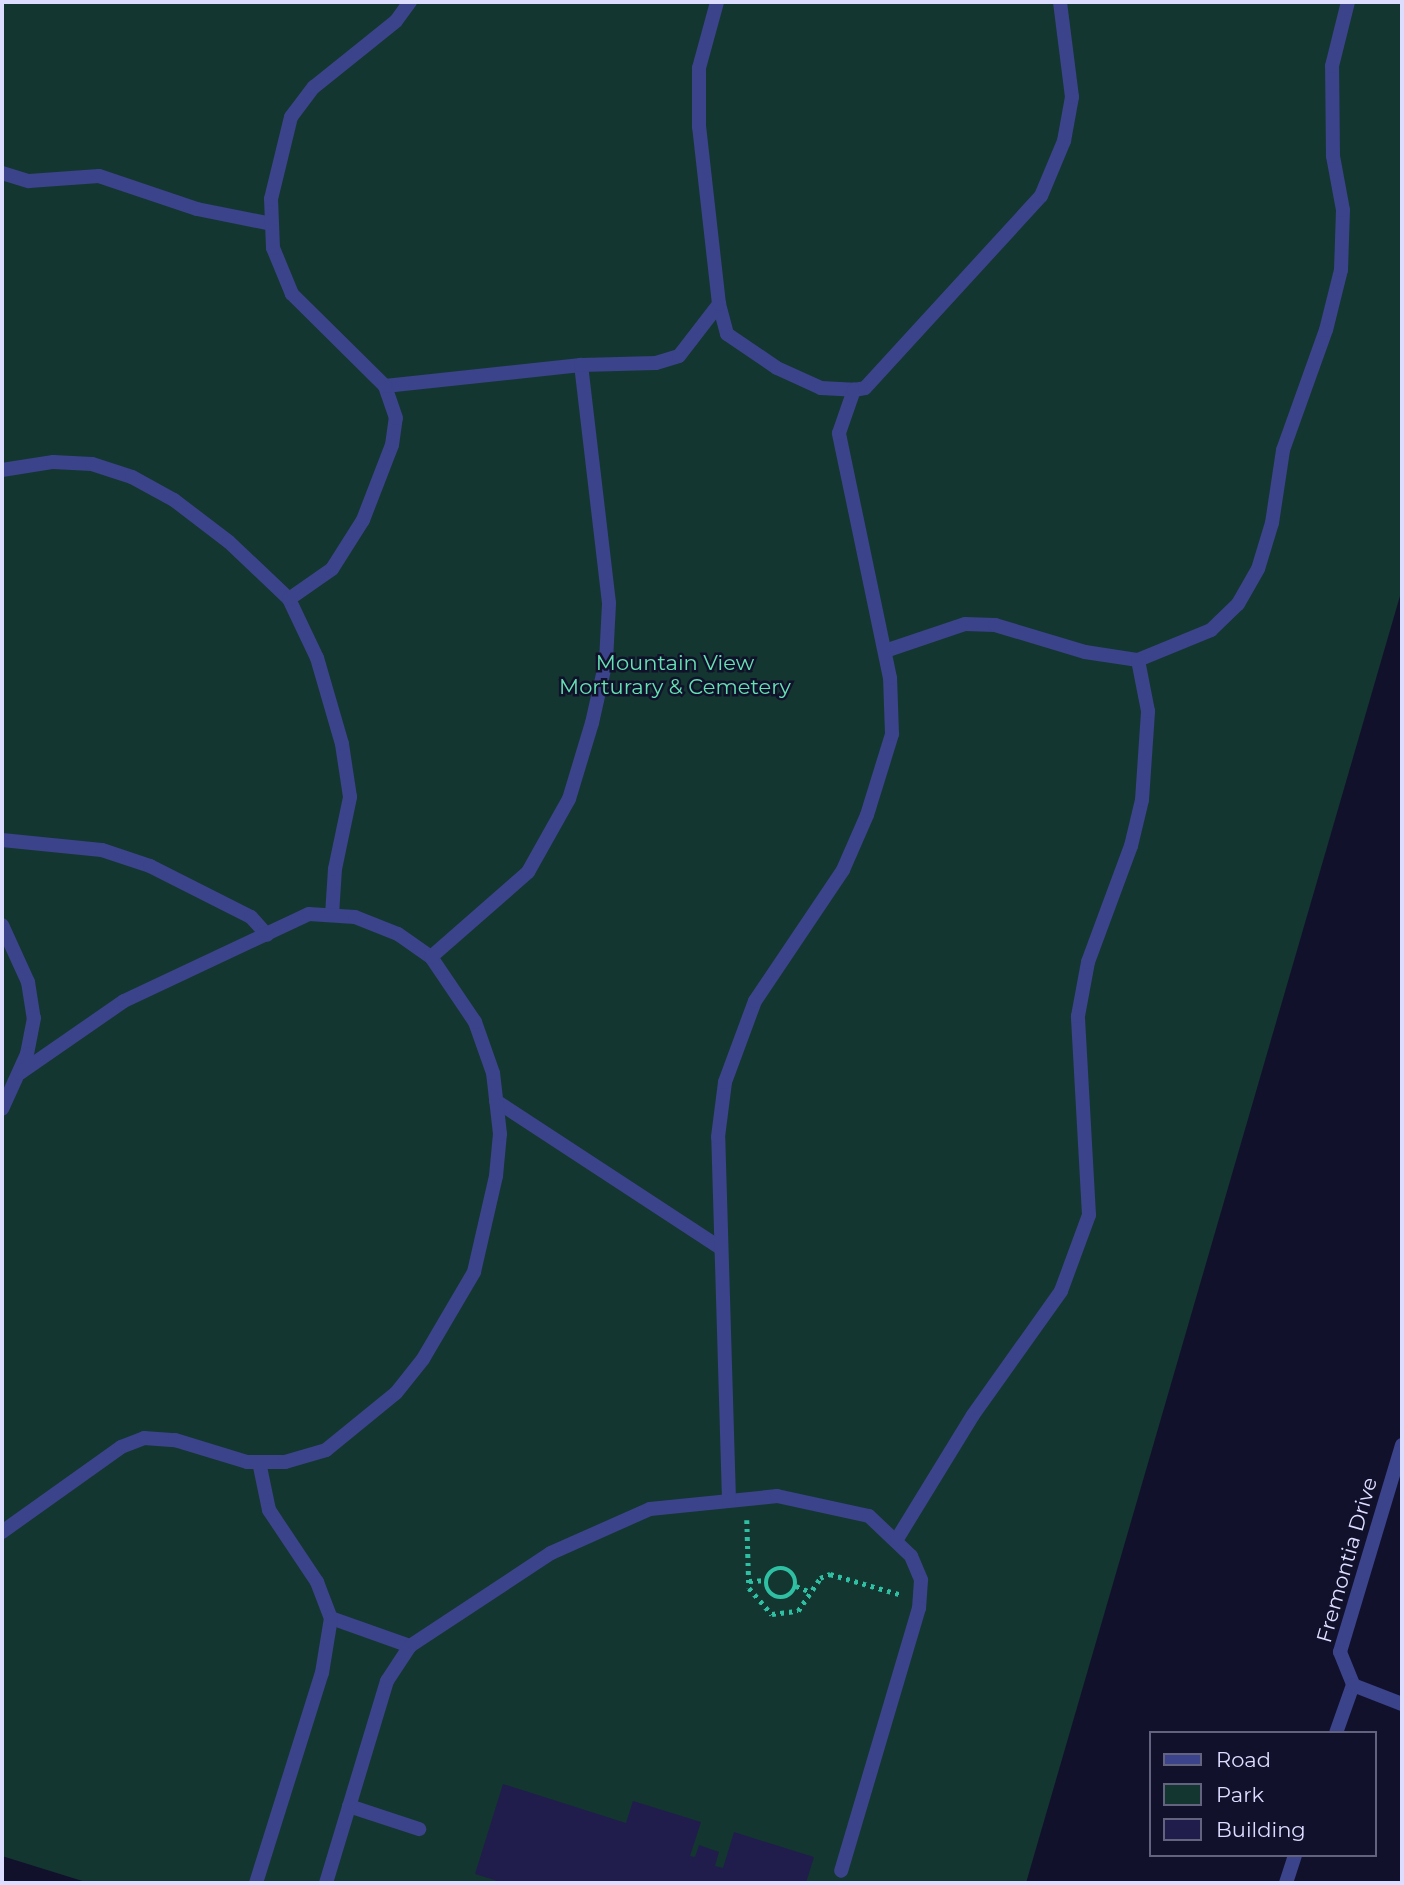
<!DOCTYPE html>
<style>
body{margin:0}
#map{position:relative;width:1404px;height:1885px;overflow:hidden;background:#12112c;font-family:Montserrat,sans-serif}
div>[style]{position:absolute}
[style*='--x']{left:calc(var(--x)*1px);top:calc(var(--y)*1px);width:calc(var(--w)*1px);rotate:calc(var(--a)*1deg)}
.green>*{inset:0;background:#143630}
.building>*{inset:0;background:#201d4d}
.path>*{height:4.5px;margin-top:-2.25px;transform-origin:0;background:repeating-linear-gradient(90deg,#2fc0a4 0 3.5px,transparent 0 8.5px)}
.path>.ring{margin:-2.25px;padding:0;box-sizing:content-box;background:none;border:4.5px solid #2fc0a4;border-radius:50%}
.service>*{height:14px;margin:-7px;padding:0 7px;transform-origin:7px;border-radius:7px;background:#3b438b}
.minor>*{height:14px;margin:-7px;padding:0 7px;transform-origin:7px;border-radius:7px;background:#3b438b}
span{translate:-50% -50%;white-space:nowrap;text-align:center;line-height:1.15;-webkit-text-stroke:5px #12112c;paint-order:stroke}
.park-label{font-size:21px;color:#64e3b2}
.street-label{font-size:21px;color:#dcddff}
.frame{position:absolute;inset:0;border:4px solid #dcddff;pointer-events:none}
.legend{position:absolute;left:1149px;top:1731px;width:228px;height:126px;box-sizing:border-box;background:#12112c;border:2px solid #636380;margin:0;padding:9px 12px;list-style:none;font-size:21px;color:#dcddff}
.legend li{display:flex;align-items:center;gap:14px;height:35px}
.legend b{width:35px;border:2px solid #636380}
</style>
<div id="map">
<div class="green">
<i style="clip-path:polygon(2px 2px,1402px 2px,1402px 589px,1026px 1883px,89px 1883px,2px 1856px)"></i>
</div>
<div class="building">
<i style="clip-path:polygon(503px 1784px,626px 1823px,633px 1801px,701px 1822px,690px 1856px,695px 1857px,699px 1845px,719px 1852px,715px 1866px,723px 1868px,734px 1832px,814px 1857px,806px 1883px,504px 1883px,475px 1874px)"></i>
</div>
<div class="path">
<i style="--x:747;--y:1520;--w:68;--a:88.3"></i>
<i style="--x:749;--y:1588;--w:35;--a:49"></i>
<i style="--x:772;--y:1614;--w:26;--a:-7"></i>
<i style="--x:798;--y:1611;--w:40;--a:-56"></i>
<i style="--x:820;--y:1578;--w:11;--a:-22"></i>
<i style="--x:830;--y:1574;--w:72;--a:16.2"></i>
<i class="ring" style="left:766px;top:1568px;width:25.5px;height:25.5px"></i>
<i style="--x:749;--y:1581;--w:18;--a:-3"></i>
<i style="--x:796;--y:1586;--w:16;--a:22"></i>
</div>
<div class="service">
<i style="--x:1336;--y:1733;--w:51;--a:-70.5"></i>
<i style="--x:349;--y:1806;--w:74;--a:18.2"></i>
<i style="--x:1286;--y:1883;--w:29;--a:-72"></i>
</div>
<div class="minor">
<i style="--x:2;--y:173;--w:28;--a:17"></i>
<i style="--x:29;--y:181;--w:70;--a:-4.1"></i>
<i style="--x:99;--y:176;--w:103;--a:18.6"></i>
<i style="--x:197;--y:209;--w:76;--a:11.3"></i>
<i style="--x:719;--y:304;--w:31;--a:75"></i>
<i style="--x:727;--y:334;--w:60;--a:34.2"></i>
<i style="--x:777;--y:368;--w:48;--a:24.4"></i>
<i style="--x:821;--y:388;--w:33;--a:3"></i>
<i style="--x:385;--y:386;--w:197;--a:-6.1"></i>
<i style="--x:2;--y:470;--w:52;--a:-8.9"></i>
<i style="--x:53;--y:462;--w:39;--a:3"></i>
<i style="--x:92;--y:464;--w:42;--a:18"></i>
<i style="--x:132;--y:477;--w:48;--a:28.7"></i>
<i style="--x:174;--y:500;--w:69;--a:37.4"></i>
<i style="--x:229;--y:542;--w:83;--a:43.5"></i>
<i style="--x:885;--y:651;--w:84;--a:-18.6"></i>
<i style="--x:965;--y:624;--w:30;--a:2"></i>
<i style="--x:995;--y:625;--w:94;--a:16.7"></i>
<i style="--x:1085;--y:652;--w:54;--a:8.6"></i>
<i style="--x:1138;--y:660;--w:79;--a:-22.3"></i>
<i style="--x:1211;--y:630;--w:37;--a:-44"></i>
<i style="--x:1238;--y:604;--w:40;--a:-60.3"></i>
<i style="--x:1258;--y:569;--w:48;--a:-73.1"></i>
<i style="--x:1272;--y:523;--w:74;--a:-81.4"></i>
<i style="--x:1283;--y:450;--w:127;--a:-70.3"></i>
<i style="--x:1326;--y:330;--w:62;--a:-76"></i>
<i style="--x:1341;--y:270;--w:60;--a:-88.1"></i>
<i style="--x:1343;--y:210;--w:55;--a:-100.5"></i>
<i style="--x:1333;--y:156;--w:90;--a:-90.6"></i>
<i style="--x:1332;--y:66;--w:66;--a:-76"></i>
<i style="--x:2;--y:840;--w:100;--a:5.7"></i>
<i style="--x:102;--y:850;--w:51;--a:18.4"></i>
<i style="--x:150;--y:866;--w:113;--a:26.8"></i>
<i style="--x:251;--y:917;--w:24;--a:48"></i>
<i style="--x:332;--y:915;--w:46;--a:-86.3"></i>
<i style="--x:335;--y:869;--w:74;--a:-78.2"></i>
<i style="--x:350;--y:797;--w:54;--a:-98.6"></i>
<i style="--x:342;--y:744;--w:90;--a:-106.2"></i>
<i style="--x:317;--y:658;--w:65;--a:-115.4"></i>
<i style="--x:289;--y:599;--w:52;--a:-34.9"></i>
<i style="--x:332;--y:569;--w:58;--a:-57.7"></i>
<i style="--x:363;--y:520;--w:80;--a:-68.9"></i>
<i style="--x:392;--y:445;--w:27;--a:-82"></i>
<i style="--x:396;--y:418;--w:34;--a:-109"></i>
<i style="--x:385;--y:386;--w:131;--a:-135.3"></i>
<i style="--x:292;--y:294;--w:50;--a:-112.4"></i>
<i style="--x:273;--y:248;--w:49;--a:-92.3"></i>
<i style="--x:271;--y:199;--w:84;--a:-76.3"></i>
<i style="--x:291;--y:117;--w:38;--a:-53"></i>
<i style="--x:314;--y:87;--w:105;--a:-38.8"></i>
<i style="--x:396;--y:21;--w:24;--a:-54"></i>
<i style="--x:2;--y:925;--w:63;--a:65.5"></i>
<i style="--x:28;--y:982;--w:36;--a:81"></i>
<i style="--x:34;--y:1018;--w:37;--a:101"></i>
<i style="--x:27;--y:1054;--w:60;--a:114.4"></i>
<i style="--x:20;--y:1073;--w:126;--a:-34.7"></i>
<i style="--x:124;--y:1001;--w:204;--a:-25.2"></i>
<i style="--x:309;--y:914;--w:46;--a:3.7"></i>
<i style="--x:355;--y:917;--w:46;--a:21.6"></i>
<i style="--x:398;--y:934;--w:40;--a:34.9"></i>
<i style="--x:496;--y:1101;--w:269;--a:33.2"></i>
<i style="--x:1402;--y:1445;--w:216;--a:106.7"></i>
<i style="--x:1340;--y:1652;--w:35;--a:68"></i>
<i style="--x:1353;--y:1685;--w:53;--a:21.2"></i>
<i style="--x:259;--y:1462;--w:49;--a:78.2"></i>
<i style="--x:269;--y:1510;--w:87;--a:56.3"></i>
<i style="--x:317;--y:1582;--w:39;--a:69"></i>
<i style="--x:331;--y:1618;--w:84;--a:19.5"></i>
<i style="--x:410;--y:1646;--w:169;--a:-33.4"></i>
<i style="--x:551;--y:1553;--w:108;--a:-24"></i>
<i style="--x:650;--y:1509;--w:128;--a:-5.8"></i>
<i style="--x:777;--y:1496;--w:94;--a:12.3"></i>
<i style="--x:869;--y:1516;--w:58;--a:43.6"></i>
<i style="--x:911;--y:1556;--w:26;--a:67"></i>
<i style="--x:921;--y:1580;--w:28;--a:94"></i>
<i style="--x:919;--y:1608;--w:274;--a:106.5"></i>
<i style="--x:729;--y:1500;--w:363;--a:-91.7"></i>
<i style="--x:718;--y:1137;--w:55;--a:-82.7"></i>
<i style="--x:725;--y:1082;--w:86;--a:-69.7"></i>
<i style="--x:755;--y:1001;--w:158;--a:-56.1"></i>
<i style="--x:843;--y:870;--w:60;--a:-66.4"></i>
<i style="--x:867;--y:815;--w:85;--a:-72.8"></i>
<i style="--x:892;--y:734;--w:56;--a:-92"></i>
<i style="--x:890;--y:678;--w:250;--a:-101.8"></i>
<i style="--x:839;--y:433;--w:46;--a:-70.8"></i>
<i style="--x:854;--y:390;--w:11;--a:-10"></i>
<i style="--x:865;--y:388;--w:260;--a:-47.5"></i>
<i style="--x:1041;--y:196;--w:60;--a:-67.3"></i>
<i style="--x:1064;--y:141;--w:45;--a:-79.7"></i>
<i style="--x:1072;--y:97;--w:96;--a:-97.2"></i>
<i style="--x:2;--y:1532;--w:146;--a:-35.5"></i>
<i style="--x:121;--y:1447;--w:25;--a:-21"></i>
<i style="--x:144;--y:1438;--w:31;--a:4"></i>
<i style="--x:175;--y:1440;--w:75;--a:17"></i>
<i style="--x:247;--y:1462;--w:38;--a:0"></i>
<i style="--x:285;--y:1462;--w:43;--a:-16.3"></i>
<i style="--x:326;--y:1450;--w:90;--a:-39.2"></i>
<i style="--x:396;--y:1393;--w:43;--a:-51.5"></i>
<i style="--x:423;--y:1359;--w:101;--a:-59.6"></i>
<i style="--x:474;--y:1272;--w:98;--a:-77.1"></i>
<i style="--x:496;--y:1176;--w:42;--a:-84.6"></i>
<i style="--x:500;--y:1134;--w:61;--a:-96.5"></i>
<i style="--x:493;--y:1073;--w:54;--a:-109.4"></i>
<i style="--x:475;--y:1022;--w:78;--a:-124.1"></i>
<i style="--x:431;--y:957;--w:129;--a:-41.2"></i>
<i style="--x:528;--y:872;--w:84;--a:-60.7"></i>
<i style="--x:569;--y:799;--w:79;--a:-73.2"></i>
<i style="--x:592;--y:723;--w:64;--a:-77.3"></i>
<i style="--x:606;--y:661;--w:58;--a:-87"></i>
<i style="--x:609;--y:603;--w:240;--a:-96.7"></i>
<i style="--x:581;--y:365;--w:75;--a:-1.5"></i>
<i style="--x:656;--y:363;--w:24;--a:-17"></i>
<i style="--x:679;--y:356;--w:66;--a:-52.4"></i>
<i style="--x:719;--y:304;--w:178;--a:-96.4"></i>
<i style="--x:699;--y:127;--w:59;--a:-90"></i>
<i style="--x:699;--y:68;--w:68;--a:-74.7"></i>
<i style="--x:897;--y:1539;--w:145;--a:-58.5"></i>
<i style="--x:973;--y:1415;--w:152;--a:-54.6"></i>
<i style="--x:1061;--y:1291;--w:81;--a:-69.8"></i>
<i style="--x:1089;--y:1215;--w:199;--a:-93.2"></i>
<i style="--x:1078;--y:1016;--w:55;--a:-79.5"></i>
<i style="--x:1088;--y:962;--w:124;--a:-69.7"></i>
<i style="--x:1131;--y:846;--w:47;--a:-76.6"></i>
<i style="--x:1142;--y:800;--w:89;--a:-86.1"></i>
<i style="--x:1148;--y:711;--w:52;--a:-101.1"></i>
<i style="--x:256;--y:1883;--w:220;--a:-72.6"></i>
<i style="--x:322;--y:1673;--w:56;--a:-80.7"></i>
<i style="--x:326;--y:1883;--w:211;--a:-73.2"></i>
<i style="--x:387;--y:1681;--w:42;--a:-56.7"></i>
</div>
<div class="park-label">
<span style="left:675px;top:675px">Mountain View<br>Morturary &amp; Cemetery</span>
</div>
<div class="street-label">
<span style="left:1347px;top:1560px;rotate:-74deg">Fremontia Drive</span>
</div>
<div class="frame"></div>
<ul class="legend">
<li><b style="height:9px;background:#3b438b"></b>Road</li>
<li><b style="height:19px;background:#143630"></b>Park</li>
<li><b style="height:19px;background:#201d4d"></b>Building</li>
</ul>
</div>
